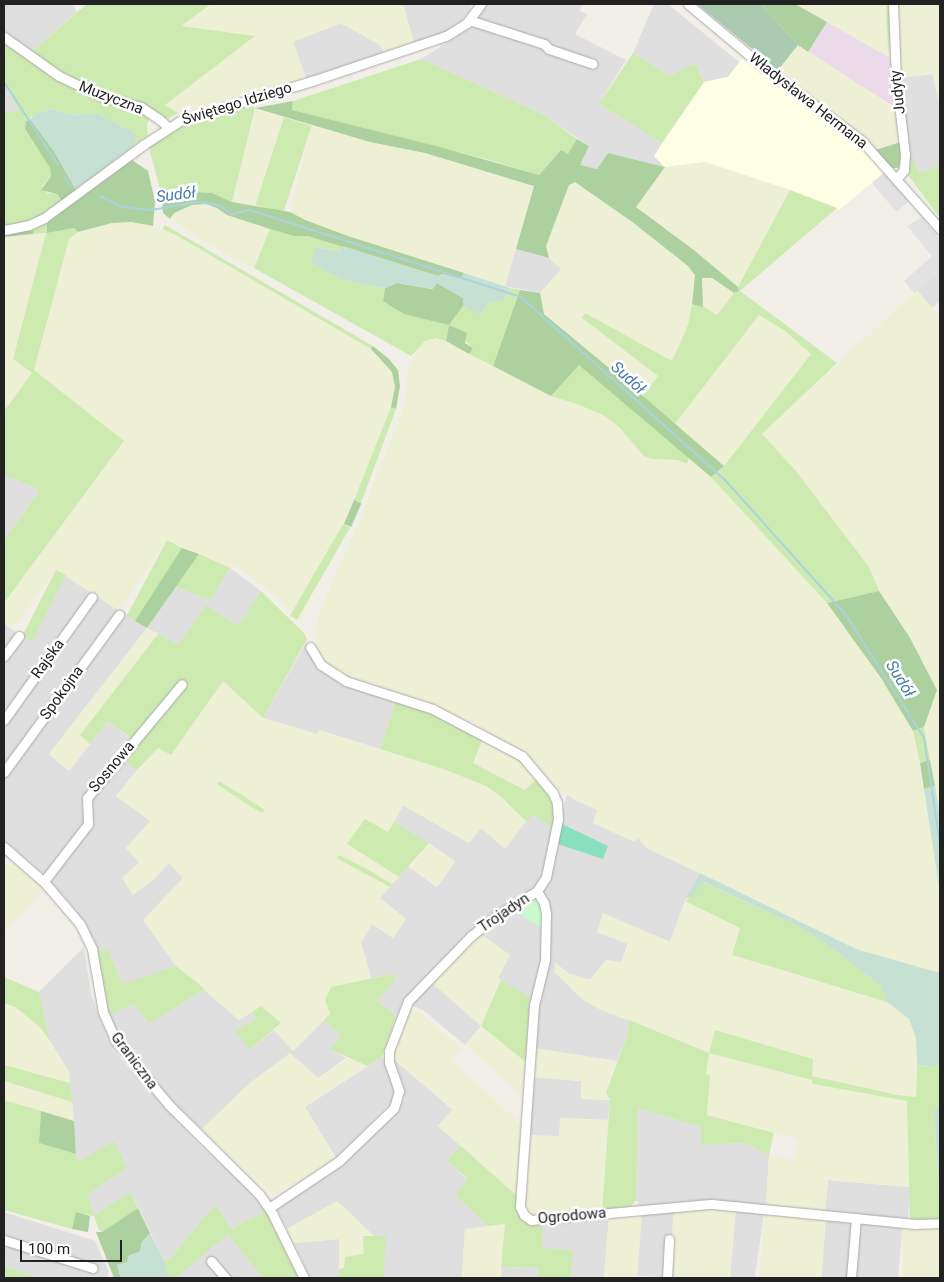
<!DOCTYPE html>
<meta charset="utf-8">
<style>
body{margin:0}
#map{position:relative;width:944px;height:1282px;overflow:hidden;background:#f2efe9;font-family:Roboto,sans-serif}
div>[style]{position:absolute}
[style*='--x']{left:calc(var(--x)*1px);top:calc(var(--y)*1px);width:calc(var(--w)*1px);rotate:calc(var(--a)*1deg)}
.residential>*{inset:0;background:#e0dfdf;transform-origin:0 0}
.industrial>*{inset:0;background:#ebdbe8}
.education>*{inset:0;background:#ffffe5}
.farmland>*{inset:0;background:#eef0d5;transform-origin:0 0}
.grass>*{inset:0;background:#cdebb0;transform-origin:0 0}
.forest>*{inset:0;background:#add19e;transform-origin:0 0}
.wetland>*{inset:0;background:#c6e0d4}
.cemetery>*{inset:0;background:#aacbaf}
.park>*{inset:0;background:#c8facc}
.pitch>*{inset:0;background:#88e0be}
.parking>*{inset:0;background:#e2e2e2;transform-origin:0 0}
.stream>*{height:2px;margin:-1px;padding:0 1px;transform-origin:1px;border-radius:1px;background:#aad3df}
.roads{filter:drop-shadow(0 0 1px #a9a9a9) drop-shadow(0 0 1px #a9a9a9)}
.minor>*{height:9px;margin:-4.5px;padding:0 4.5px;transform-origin:4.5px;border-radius:4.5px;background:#fff}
span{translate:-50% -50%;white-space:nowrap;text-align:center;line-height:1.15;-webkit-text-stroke:5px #fff;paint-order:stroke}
.street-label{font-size:15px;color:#222}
.water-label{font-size:16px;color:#4a7aab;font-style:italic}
.frame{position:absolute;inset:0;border:5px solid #222;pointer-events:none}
.scale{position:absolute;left:20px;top:1240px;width:102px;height:22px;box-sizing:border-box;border:2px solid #222;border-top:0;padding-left:6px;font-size:15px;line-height:18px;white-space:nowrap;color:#222;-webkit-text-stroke:4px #fff;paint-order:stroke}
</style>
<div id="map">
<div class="residential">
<i style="clip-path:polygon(4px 4px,72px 4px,77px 12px,30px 53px,4px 35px)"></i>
<i style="clip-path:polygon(403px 4px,471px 4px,470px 10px,459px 24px,445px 33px,414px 43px)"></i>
<i style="clip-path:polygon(486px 4px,582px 4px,580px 11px,587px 14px,575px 34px,626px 60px,599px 104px,662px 143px,654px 156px,665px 167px,608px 153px,597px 169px,580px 165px,589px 146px,544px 115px,421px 59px,468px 29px)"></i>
<i style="clip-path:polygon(654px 4px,668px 4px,739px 62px,728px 77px,704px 82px,695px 63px,670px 76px,633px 53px)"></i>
<i style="clip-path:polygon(341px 23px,380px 45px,384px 53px,306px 78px,293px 42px)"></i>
<i style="clip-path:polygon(933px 74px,940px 108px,940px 165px,919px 173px,909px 151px,898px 78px)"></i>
<i style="clip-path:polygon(4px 84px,20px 112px,4px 112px)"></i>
<i style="clip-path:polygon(516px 249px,549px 258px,562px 269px,540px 293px,505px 286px)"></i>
<i style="clip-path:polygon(940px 272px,940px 301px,932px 308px,917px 290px)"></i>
<i style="clip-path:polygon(4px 475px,40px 490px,4px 540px)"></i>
<i style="clip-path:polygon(230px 568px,261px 591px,238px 626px,178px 645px,147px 628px,49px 754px,69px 771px,108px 721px,132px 740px,119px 756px,137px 770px,116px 796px,151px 821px,127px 848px,154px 879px,169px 862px,183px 878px,171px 893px,166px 950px,176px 966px,122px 985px,108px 949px,97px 951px,89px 930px,75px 909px,44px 874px,4px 841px,4px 623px,22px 637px,66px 575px,147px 628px,176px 587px,210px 600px)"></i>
<i style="clip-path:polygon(306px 643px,308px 652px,320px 668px,396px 701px,380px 749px,319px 730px,317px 734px,263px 718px)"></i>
<i style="clip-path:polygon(567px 793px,598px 810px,593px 823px,635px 842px,637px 837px,647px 848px,700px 873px,685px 901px,670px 942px,603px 914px,628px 943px,621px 962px,606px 960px,590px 980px,570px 974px,555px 963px,571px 989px,585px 1001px,627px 1019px,629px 1025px,628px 1033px,617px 1061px,533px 1048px,498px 978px,510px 955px,475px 930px,409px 994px,396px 1016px,377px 1000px,391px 974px,371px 978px,361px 943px,372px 923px,393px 938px,406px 919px,380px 898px,408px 866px,436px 887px,455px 862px,394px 822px,403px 805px,469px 843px,481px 828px,531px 815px,559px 829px)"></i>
<i style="clip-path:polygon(84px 947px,91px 994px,101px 1022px,120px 1058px,199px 1144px,250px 1191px,266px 1211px,231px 1229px,216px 1206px,202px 1219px,170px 1259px,164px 1260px,131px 1192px,95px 1216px,87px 1195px,76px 1154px,69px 1072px,50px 1041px,39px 992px)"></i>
<i style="clip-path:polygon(430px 981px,481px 1026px,465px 1045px,423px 1010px,410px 1005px)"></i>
<i style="clip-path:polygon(205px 989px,239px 1020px,252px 1012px,257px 1018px,236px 1032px,250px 1050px,274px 1030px,293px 1051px,324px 1020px,341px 1036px,331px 1049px,346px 1058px,318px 1078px,290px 1054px,250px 1083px,202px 1129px,162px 1093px,128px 1052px,109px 1015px,135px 1004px,149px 1024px)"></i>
<i style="clip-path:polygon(382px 1057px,395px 1088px,394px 1100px,336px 1158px,305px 1107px)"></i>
<i style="clip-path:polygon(393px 1059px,453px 1110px,438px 1126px,461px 1146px,447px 1161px,468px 1180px,455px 1195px,488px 1226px,465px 1230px,462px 1278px,384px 1278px,386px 1236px,374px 1236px,337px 1201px,287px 1229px,276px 1208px,344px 1161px,404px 1100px,404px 1087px)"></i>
<i style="clip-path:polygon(531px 1077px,581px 1081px,581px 1099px,610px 1100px,608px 1120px,561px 1118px,559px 1137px,527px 1135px)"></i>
<i style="clip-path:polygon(638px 1108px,701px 1127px,701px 1145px,745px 1143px,769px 1155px,766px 1208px,641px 1208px,636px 1200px)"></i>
<i style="left:828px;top:1180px;width:83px;height:34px;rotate:5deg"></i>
<i style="left:674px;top:1209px;width:69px;height:32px;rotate:94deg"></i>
<i style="left:736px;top:1210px;width:28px;height:68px;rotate:8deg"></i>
<i style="clip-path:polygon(4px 1212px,95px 1241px,109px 1272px,107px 1278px,40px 1278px,4px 1266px)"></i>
<i style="clip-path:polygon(609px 1216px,604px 1278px,571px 1278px,572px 1250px,543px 1249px,542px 1225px)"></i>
<i style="left:826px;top:1218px;width:77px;height:60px;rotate:5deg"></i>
<i style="clip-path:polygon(228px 1233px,263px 1278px,176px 1278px)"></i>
<i style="clip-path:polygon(339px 1239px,339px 1278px,310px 1278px,294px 1243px)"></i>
<i style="left:501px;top:1267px;width:37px;height:11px;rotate:2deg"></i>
</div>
<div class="industrial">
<i style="clip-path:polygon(827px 22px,889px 57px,894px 107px,808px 52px)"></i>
</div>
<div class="education">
<i style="clip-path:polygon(742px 59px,823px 121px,859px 143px,885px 172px,839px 210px,790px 190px,705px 162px,665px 167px,654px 156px,704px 82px,728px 77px)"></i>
</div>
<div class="farmland">
<i style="clip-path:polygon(211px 4px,403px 4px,414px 43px,384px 53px,380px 45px,341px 23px,293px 42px,305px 77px,178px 113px,165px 105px,254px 36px,181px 26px)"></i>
<i style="clip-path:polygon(795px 4px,887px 4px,889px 57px,827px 22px)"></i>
<i style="clip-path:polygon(894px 4px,940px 4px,940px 108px,933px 74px,898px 78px)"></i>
<i style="clip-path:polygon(798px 45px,894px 107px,901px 142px,875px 150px,776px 72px)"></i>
<i style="left:255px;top:108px;width:30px;height:97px;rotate:17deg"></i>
<i style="clip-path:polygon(312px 126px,425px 153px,534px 186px,505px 286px,348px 236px,305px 220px,290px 212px)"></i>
<i style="clip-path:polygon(705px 162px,790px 190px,738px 287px,636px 206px,665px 167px)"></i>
<i style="clip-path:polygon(575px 182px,631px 221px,688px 266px,695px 275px,688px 325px,672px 361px,585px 314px,582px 318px,658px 376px,643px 396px,544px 313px,540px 293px,561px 269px,549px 258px,546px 246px,569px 185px)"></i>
<i style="clip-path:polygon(206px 204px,217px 208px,227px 215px,270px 229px,254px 268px,209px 244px,170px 219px,173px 213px,192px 205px)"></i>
<i style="clip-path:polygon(131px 222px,153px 226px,174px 234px,371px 349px,392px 372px,395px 387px,391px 407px,378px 442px,301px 621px,262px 585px,234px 565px,230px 568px,167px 540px,119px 611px,56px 570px,12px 630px,4px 623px,4px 603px,112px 458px,57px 390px,34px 370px,69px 239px,78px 232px,112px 223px)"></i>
<i style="clip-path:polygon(47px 233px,13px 358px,32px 373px,4px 411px,4px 237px)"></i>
<i style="clip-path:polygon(702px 278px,712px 278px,734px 293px,717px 316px,703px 307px)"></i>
<i style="clip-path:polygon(917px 290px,940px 318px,940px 816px,924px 727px,937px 690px,910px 638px,879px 591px,869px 567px,762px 434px)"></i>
<i style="clip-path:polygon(759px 314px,785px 331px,811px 354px,724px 466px,674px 425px)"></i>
<i style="clip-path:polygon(436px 338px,446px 341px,550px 396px,577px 404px,603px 415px,618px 426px,644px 456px,652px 459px,677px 460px,687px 464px,689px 457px,715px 481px,827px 603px,881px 678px,909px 722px,915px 737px,940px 893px,940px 973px,856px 949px,647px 848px,638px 837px,635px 842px,593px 823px,597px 810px,575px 800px,557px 787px,532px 760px,505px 742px,467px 719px,435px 705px,384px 691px,350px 678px,338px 672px,321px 657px,315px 639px,319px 613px,361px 516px,405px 404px,408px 366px,419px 347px,425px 341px)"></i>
<i style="clip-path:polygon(147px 628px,158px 634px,80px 735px,90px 744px,69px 771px,49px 754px)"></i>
<i style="clip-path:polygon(evenodd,223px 681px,263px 718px,317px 734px,319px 730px,466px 777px,486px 786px,500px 796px,526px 821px,505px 849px,481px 828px,469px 843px,403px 805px,388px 832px,347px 844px,399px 877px,392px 884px,339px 855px,336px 857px,390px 887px,380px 898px,406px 919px,393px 938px,372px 924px,361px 943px,371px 978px,331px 987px,330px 1014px,293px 1051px,274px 1030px,281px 1024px,261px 1006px,239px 1020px,176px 966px,143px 920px,183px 878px,169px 863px,154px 879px,133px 895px,122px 878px,139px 862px,126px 848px,150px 821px,116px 796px,159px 747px,171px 755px,223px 681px,219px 782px,265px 809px,265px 810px,262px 812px,245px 803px,218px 784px,219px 782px)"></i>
<i style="clip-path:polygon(483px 738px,516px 755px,537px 778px,525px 790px,473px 763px)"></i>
<i style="left:429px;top:843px;width:32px;height:31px;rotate:35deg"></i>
<i style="clip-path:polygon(4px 862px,11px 867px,14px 863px,44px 889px,4px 933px)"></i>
<i style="clip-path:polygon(685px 901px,741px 928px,732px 956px,887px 1002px,909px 1019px,916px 1038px,916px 1097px,869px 1089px,709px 1053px,812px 1080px,813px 1084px,908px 1101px,911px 1187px,828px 1180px,825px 1214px,766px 1208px,769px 1155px,795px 1160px,798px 1139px,707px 1115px,709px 1076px,706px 1075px,709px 1053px,599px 1009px,585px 1001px,555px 973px,555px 963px,570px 974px,590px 980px,606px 960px,621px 962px,628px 944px,597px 932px,603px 913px,670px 942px)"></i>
<i style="clip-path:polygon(478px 932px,510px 955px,498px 978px,501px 980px,481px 1026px,527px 1063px,525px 1098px,465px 1045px,481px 1026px,430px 981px)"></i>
<i style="clip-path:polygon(4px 1003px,15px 1007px,40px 1027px,69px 1072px,70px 1083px,4px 1065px)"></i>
<i style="clip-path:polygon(407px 1009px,418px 1011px,461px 1048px,452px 1060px,524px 1127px,518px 1197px,438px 1126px,453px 1109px,393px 1059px,397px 1036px)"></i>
<i style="clip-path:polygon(533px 1048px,617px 1061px,606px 1093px,610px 1100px,581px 1099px,581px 1081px,531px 1077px)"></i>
<i style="clip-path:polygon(290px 1053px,318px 1078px,346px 1058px,367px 1066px,305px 1107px,336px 1158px,315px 1173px,273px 1195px,202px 1129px,250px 1083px)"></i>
<i style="clip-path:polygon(4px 1081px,72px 1102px,74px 1121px,4px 1100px)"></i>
<i style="clip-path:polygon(560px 1118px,608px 1120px,602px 1211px,531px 1217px,522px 1205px,527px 1135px,559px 1136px)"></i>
<i style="clip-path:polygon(337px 1201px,374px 1236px,363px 1236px,364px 1254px,344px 1268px,339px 1269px,339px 1239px,294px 1243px,287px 1229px)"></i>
<i style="clip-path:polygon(716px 1208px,736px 1210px,730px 1278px,669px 1278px,674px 1209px)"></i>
<i style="clip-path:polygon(642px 1211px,637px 1278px,604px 1278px,609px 1216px)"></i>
<i style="left:764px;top:1214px;width:62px;height:64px;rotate:4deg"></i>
<i style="clip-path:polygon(505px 1224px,501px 1278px,462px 1278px,465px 1229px)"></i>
<i style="left:903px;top:1225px;width:37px;height:53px"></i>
</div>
<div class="grass">
<i style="clip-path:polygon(87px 4px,211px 4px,181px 26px,255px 36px,165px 105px,178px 113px,164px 121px,85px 88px,30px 53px)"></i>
<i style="clip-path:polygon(887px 4px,891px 4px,889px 57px,886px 17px)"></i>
<i style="clip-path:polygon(4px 40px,41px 67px,150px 115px,147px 125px,148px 135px,135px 145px,135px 133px,96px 113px,72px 115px,52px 109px,37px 113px,26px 121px,25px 129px,50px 168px,51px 176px,42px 186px,47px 193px,57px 194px,63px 202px,39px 217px,22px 224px,4px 226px,4px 112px,19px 111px,4px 84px)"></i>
<i style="clip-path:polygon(633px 53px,670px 76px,695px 63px,704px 82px,662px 143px,599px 104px)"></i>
<i style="clip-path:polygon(421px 59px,544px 115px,577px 139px,568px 155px,561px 150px,539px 175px,486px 159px,292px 110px,293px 101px)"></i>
<i style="clip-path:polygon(252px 105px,255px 108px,232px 202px,212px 193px,196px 192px,162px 197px,149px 147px,172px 131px,200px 118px)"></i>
<i style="left:284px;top:117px;width:29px;height:92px;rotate:18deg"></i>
<i style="clip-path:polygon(909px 151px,919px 173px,940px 165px,940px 218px,908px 175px)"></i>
<i style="clip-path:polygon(790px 190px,837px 208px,740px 291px,837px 363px,762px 434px,796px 471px,869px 567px,879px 591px,827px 603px,711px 477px,724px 466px,811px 354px,785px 331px,759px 315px,674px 425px,643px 396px,658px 376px,582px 318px,585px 313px,672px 361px,688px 325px,692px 304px,699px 304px,717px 315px,734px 293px,739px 291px,738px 287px)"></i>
<i style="clip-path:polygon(47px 223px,47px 233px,74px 228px,78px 232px,69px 239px,34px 370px,124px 441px,4px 603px,4px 540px,40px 490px,4px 475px,4px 411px,32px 373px,13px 359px,46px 233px,33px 234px,33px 230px)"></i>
<i style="clip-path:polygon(165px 225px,373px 346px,371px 349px,174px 234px,162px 229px)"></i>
<i style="clip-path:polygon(270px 229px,294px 236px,308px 236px,343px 246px,340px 252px,317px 247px,311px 262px,329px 273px,347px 281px,385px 288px,383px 301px,449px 325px,463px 306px,480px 315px,488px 304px,504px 299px,510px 288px,520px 290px,493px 366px,469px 354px,473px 348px,449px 325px,446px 341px,436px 338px,425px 341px,411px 356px,254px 268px)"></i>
<i style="clip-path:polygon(579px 364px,689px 457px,687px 464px,677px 460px,652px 459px,644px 456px,618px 426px,603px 415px,577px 404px,551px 396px)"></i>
<i style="clip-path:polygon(391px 407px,396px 409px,361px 503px,354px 500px)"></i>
<i style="left:343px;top:524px;width:8px;height:106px;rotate:30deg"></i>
<i style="left:167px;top:540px;width:17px;height:86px;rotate:28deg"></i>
<i style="clip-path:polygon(199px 554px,230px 568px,210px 600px,176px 587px)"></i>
<i style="left:56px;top:570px;width:11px;height:74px;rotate:27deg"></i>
<i style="clip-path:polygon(261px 591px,304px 633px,307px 639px,263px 718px,223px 681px,171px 755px,158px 748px,137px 770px,119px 756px,132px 739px,108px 721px,90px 744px,80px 735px,158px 634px,178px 645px,206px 605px,238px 626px)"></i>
<i style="clip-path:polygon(396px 701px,430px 711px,483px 738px,473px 763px,525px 790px,537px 778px,554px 804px,553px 827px,532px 815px,526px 821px,500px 796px,486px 786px,446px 770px,380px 749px)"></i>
<i style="clip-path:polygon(924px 727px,930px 760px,920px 763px,913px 731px)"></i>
<i style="clip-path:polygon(219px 781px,242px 795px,265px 810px,262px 813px,245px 803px,217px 784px)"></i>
<i style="clip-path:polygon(365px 819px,388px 832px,394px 822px,429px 843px,399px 877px,347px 844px)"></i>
<i style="clip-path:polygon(339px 855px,365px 868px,392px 884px,390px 887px,336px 858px)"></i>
<i style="clip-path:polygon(702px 882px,792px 923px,821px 940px,881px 986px,887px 1002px,732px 955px,740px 928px,685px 901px,692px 896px)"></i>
<i style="clip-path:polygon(108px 949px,122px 984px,176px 966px,205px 989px,149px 1024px,135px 1004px,109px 1015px,97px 951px)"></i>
<i style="clip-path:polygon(391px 974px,396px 979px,377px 1000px,396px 1016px,382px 1057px,367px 1066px,330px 1049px,341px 1036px,324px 1020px,330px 1014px,325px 1000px,331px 987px)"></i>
<i style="clip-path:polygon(4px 977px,39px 992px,50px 1041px,40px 1027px,15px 1007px,4px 1003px)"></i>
<i style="clip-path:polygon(501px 980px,532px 999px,527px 1063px,481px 1026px)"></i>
<i style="clip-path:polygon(261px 1006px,281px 1023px,250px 1050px,235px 1032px,257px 1018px,252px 1012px)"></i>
<i style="clip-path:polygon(627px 1019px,709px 1053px,715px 1030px,813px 1059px,812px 1076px,898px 1095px,916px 1097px,917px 1065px,934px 1066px,940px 1063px,940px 1109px,934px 1109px,940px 1221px,910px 1222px,907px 1101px,813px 1084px,812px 1080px,709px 1053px,706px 1074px,710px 1076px,707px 1115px,774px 1133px,769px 1155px,745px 1143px,701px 1145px,701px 1127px,638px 1108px,636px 1200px,631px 1207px,602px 1211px,610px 1100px,606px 1093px,628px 1033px,629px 1025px)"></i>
<i style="clip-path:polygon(4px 1065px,70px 1083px,72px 1102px,4px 1081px)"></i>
<i style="clip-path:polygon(4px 1100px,41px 1111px,39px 1143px,76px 1154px,78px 1162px,114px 1141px,127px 1168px,87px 1195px,95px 1215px,131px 1192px,138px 1208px,102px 1232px,99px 1230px,94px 1216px,76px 1213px,72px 1229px,4px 1210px)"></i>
<i style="clip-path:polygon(461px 1146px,518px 1197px,532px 1222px,542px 1225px,543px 1248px,573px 1250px,571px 1278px,538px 1278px,538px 1268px,501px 1267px,505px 1224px,488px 1226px,455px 1195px,468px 1179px,447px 1161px)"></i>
<i style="clip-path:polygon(216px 1205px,231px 1229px,266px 1211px,299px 1278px,263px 1278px,228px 1234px,176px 1278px,169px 1278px,164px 1260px,170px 1259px,202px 1219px)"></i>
<i style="clip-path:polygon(363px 1236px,386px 1236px,384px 1278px,339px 1278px,339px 1269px,344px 1268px,345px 1257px,364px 1254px)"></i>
<i style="clip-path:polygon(4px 1266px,40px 1278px,4px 1278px)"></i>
</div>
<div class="forest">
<i style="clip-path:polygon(761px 4px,795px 4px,827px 22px,808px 52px,798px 45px)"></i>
<i style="clip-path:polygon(293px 101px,292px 110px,440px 147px,539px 175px,561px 150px,568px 154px,577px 139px,589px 146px,580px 165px,597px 169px,608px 153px,665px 167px,636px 207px,695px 251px,738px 287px,739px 291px,734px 293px,712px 278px,702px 278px,703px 307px,692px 304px,695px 275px,688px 266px,631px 221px,575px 182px,569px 185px,546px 246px,549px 258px,516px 249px,534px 186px,425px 153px,370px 142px,255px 108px)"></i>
<i style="clip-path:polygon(30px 119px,54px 151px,76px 190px,63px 202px,57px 194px,41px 190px,51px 176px,50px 168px,25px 129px,26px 121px)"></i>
<i style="clip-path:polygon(901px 142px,900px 164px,898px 168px,893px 168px,887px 164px,875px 150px)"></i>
<i style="clip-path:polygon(132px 160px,148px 171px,155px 201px,153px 226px,131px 222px,112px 223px,78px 232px,74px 228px,47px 233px,47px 223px)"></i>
<i style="clip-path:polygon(196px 192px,212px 193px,232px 202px,290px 212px,305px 220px,348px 236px,464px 273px,461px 279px,442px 274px,438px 276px,308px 236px,294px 236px,270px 229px,227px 215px,217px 208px,206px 204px,192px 205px,174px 213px,170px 219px,163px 213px,162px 197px)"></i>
<i style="clip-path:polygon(33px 230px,33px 234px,4px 237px,4px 235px)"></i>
<i style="clip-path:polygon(397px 283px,432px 289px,437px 283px,463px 298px,463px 306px,449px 325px,467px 333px,465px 343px,473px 348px,469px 354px,446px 341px,449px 325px,404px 314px,383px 301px,385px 288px)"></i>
<i style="clip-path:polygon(520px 290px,540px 293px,544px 314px,643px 396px,724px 466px,711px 477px,579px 365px,551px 396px,493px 366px)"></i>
<i style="clip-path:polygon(373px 346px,389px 359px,398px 370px,400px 386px,396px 409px,391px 407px,395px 387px,392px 372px,371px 349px)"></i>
<i style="left:354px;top:500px;width:8px;height:26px;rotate:23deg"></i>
<i style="clip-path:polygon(182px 548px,199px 554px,147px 628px,135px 621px)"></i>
<i style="clip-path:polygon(879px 591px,910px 638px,937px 690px,924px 727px,913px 731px,881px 678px,827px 603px)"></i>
<i style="clip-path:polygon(930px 760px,935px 786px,924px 789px,920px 763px)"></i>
<i style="clip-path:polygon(41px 1111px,74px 1121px,76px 1154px,39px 1143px)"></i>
<i style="clip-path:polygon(138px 1208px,150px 1233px,142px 1242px,140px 1252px,130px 1255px,127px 1262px,117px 1265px,121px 1278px,114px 1278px,96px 1232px,102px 1232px)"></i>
<i style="clip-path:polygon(76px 1212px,90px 1216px,88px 1232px,72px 1229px)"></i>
</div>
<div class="wetland">
<i style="clip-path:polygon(52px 109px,72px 115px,96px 113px,135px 133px,135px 145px,76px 190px,54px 151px,30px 119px,37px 113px)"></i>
<i style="clip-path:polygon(343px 246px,438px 276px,442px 274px,461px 279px,464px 273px,510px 288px,504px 299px,488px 304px,480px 315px,463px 306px,463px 298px,437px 283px,433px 289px,397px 283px,385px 288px,347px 281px,329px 273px,311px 262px,316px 247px,340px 252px)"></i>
<i style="clip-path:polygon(935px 786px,940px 816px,940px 893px,924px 789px)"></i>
<i style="clip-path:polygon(700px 873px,856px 949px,940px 973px,940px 1063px,934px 1066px,917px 1065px,916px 1038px,909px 1019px,887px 1002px,881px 986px,821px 940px,792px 923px,703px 882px,692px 897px,686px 898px)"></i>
<i style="clip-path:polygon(934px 1109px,940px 1109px,940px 1209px)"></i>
<i style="clip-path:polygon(150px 1233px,164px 1260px,169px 1278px,121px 1278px,117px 1265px,127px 1262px,129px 1255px,140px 1252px,142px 1242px)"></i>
</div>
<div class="cemetery">
<i style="clip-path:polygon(697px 4px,761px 4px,798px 45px,778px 70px)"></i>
</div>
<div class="park">
<i style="clip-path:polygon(532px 897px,536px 898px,541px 905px,543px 920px,542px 928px,513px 910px)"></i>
</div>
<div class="pitch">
<i style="clip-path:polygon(562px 824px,608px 846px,603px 859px,558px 844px)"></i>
</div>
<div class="parking">
<i style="left:885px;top:172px;width:38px;height:17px;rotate:50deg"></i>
<i style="clip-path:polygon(922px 217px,940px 239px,940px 272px,914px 293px,904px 281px,932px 256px,907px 226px)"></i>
</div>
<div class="stream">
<i style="--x:4;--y:82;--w:100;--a:56.8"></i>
<i style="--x:64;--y:176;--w:12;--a:55"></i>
<i style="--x:100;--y:196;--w:25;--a:26"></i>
<i style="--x:123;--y:207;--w:28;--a:6"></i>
<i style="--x:151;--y:210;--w:48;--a:-9.7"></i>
<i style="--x:198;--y:202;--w:21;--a:8"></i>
<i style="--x:219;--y:205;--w:16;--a:35"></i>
<i style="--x:232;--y:214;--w:18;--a:-13"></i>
<i style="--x:250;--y:210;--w:285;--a:17.8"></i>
<i style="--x:521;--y:297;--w:274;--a:41.9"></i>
<i style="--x:725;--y:480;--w:181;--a:48.1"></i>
<i style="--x:846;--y:615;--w:146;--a:57.6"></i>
<i style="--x:924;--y:738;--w:107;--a:81.4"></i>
</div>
<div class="roads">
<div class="minor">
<i style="--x:688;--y:4;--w:95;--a:39.9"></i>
<i style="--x:761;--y:65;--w:125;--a:36.9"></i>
<i style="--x:861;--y:140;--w:119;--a:48.4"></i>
<i style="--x:893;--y:4;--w:75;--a:87.7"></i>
<i style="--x:896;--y:79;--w:76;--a:83.2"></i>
<i style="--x:905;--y:154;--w:16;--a:94"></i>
<i style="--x:904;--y:170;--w:11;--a:131"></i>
<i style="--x:469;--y:20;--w:79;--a:17.7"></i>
<i style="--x:544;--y:44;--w:7;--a:45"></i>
<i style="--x:549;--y:49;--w:46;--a:18.8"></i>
<i style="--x:4;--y:37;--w:67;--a:35.3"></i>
<i style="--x:59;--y:76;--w:47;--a:25.5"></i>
<i style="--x:101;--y:96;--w:41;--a:15.4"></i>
<i style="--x:141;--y:107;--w:22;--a:34"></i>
<i style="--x:159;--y:119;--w:12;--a:42"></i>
<i style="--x:4;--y:230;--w:25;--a:-11"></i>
<i style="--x:29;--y:225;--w:17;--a:-25"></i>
<i style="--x:44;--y:218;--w:123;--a:-36.4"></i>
<i style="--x:143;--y:145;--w:44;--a:-33"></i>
<i style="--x:180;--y:121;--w:138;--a:-16.9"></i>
<i style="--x:312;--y:81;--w:141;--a:-18.6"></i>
<i style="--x:446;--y:36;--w:25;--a:-32"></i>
<i style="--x:467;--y:23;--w:24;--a:-54"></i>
<i style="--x:4;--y:656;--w:25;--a:-53"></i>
<i style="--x:4;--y:720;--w:151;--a:-54.4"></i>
<i style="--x:4;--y:772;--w:195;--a:-53.8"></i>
<i style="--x:4;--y:847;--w:55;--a:41.3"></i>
<i style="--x:45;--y:883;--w:54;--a:49.5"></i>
<i style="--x:80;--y:924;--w:28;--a:64"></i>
<i style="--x:92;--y:949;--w:64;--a:80.1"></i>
<i style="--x:103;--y:1012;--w:32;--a:66"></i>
<i style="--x:116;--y:1041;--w:83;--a:50.4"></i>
<i style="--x:169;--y:1105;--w:127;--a:44.7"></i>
<i style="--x:259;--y:1194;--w:21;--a:55"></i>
<i style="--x:271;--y:1211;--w:75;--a:63.8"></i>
<i style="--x:44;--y:881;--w:72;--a:-52.3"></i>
<i style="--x:88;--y:824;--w:26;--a:-92"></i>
<i style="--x:87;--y:798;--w:148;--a:-50.2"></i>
<i style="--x:537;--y:891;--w:14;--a:60"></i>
<i style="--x:544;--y:903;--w:10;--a:79"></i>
<i style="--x:546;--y:913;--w:47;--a:91.2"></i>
<i style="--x:545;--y:960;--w:46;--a:103.7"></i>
<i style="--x:534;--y:1005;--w:202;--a:94"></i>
<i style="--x:520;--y:1207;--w:9;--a:63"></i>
<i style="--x:524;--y:1215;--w:9;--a:36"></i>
<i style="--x:531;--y:1220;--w:182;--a:-5.1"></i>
<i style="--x:712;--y:1204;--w:204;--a:5.6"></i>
<i style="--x:915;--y:1224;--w:25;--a:-2"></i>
<i style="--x:269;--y:1208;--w:84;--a:-33.9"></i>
<i style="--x:339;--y:1161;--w:76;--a:-43.9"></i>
<i style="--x:394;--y:1108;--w:18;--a:-74"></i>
<i style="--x:399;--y:1091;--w:31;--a:-109"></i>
<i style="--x:389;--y:1062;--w:11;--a:-90"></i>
<i style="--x:389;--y:1051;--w:53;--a:-69.2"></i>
<i style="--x:408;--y:1001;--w:91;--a:-45.9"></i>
<i style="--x:471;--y:936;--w:33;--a:-39"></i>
<i style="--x:497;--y:915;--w:47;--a:-31"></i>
<i style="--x:537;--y:891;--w:17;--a:-57"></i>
<i style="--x:546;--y:877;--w:59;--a:-78.3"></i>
<i style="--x:558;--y:819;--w:16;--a:-94"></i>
<i style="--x:557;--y:803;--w:11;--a:-112"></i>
<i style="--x:553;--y:793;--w:48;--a:-130"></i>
<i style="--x:522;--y:756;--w:101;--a:-152.2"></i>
<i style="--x:433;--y:709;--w:91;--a:-162.2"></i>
<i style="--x:346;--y:681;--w:30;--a:-147"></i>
<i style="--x:321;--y:665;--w:21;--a:-121"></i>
<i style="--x:4;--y:1240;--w:93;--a:17.5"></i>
<i style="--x:211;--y:1261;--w:23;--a:49"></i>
<i style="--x:667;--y:1278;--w:39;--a:-87"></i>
<i style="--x:851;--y:1278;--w:60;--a:-85.2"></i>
</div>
</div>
<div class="street-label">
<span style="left:898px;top:92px;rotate:-96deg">Judyty</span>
<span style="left:111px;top:98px;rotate:21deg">Muzyczna</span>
<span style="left:808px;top:101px;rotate:38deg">Władysława Hermana</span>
<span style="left:237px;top:104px;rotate:-17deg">Świętego Idziego</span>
<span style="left:48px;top:659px;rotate:-54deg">Rajska</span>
<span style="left:62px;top:693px;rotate:-54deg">Spokojna</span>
<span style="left:112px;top:767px;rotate:-50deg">Sosnowa</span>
<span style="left:504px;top:913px;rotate:-34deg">Trojadyn</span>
<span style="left:134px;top:1061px;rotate:53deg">Graniczna</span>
<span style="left:572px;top:1216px;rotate:-5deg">Ogrodowa</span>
</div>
<div class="water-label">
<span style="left:176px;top:195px;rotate:-7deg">Sudół</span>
<span style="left:628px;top:378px;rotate:42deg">Sudół</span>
<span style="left:900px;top:679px;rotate:58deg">Sudół</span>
</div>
<div class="frame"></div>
<div class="scale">100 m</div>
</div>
